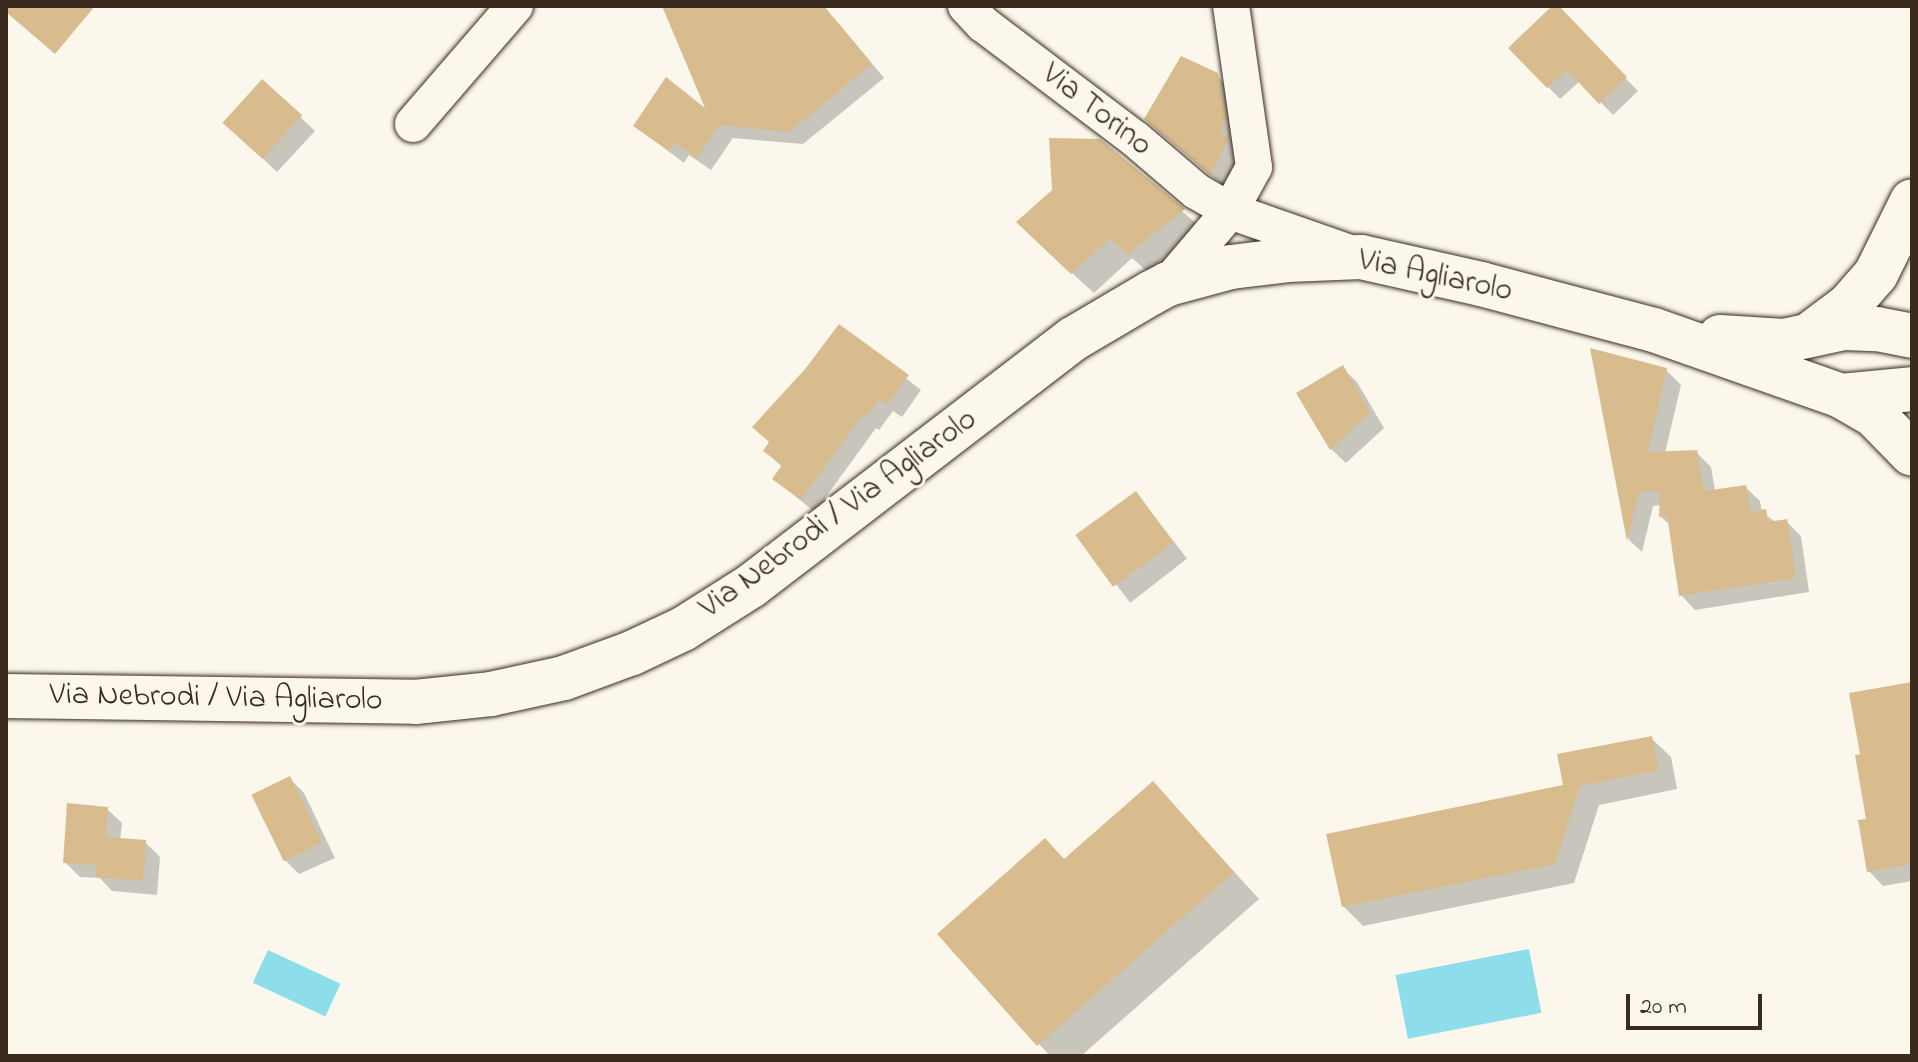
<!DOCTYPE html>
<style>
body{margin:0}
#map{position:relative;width:1918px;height:1062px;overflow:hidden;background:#fbf7ec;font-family:"Indie Flower",sans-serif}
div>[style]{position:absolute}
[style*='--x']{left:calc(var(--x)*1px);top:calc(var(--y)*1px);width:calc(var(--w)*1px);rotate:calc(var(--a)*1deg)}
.water>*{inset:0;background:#8dddea;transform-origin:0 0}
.shadow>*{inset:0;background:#0003;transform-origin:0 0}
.building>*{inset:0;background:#d8bc8d;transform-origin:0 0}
.roads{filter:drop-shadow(0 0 2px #3b2a1e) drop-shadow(0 0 2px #3b2a1e)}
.street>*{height:36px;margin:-18px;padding:0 18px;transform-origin:18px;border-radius:18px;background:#fbf7ec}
.secondary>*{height:44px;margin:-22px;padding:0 22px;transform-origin:22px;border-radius:22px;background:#fbf7ec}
span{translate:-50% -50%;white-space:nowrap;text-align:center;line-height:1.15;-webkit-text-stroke:6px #fbf7ec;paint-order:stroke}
.street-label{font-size:32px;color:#3b2a1e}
.frame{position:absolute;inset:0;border:8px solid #3b2a1e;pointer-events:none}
.scale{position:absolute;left:1626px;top:994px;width:136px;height:36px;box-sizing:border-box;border:4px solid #3b2a1e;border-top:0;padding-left:10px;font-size:24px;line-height:28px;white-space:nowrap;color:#3b2a1e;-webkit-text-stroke:6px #fbf7ec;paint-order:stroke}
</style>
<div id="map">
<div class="water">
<i style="left:1529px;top:949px;width:65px;height:136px;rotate:79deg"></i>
<i style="left:268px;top:950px;width:80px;height:36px;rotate:25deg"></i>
</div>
<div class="shadow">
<i style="clip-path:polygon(664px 6px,773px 6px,840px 25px,884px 78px,803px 144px,733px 138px,711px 170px,689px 155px,684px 163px,635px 126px,710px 115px)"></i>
<i style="clip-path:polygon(1554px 6px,1638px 91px,1613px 115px,1580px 81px,1560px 99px,1510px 48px)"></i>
<i style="clip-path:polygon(1216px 75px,1232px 90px,1242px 154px,1225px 187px,1161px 133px)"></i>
<i style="clip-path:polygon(263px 82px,315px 131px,277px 172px,240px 137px)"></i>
<i style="clip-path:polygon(1100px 141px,1205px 231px,1150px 274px,1132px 258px,1094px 293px,1039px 243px,1054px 191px)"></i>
<i style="clip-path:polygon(840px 327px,921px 390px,902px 417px,893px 411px,879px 430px,876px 428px,815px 512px,774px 479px,782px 467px,765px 451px,808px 370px)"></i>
<i style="clip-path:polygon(1592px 351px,1666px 370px,1681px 385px,1665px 453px,1696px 452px,1711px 467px,1715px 491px,1745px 487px,1760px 501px,1762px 512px,1777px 523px,1786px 521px,1801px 536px,1809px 592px,1695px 610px,1681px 595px,1670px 525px,1661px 517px,1662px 505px,1653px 506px,1642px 552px,1629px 540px)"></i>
<i style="clip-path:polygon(1342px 368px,1357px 382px,1384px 428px,1346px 463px,1331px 449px)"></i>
<i style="left:1136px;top:493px;width:83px;height:72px;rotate:52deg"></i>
<i style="clip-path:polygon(1912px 684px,1912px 881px,1883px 886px,1869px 871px,1862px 756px)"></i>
<i style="clip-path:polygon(1651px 738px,1671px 757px,1677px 789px,1599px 805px,1574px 883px,1363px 926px,1343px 906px)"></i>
<i style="clip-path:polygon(289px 778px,304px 793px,335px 858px,299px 874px,285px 860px)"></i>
<i style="clip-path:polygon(1153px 783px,1259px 899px,1081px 1056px,1050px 1056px,1039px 1044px,1065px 861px)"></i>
<i style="clip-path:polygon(107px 809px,122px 823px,120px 840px,145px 842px,160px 857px,157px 895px,112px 891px,100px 878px,80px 877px,65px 862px)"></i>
</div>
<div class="building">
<i style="clip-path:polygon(6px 6px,95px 6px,55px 54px,6px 12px)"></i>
<i style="clip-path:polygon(662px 6px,824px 6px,872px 64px,789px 132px,719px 125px,697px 158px,675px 143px,669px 151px,633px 126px,666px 77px,705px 108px)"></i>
<i style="clip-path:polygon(1552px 6px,1559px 6px,1627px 77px,1599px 104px,1567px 70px,1547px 88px,1508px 48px)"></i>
<i style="clip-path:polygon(1181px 56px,1218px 73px,1226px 119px,1220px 131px,1229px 138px,1210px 175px,1144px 119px)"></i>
<i style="left:262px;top:79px;width:54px;height:59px;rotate:42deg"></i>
<i style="clip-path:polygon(1049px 138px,1100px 139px,1185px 209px,1128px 254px,1110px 239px,1071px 274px,1016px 222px,1052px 190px)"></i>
<i style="clip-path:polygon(839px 324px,909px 375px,887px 405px,879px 399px,865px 419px,862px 416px,801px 500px,772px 479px,782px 465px,763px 451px,769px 442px,752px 427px,806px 368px)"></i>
<i style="clip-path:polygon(1590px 348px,1667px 368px,1648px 452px,1697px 450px,1704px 491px,1746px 485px,1751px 512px,1766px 509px,1768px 522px,1787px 519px,1796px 578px,1679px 596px,1667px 515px,1659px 517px,1660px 491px,1639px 492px,1627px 541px)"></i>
<i style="clip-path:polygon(1343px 365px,1370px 412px,1330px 450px,1296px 393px)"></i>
<i style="left:1136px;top:491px;width:64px;height:75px;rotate:54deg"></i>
<i style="clip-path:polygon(1912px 682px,1912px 864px,1867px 872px,1858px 820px,1866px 819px,1855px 755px,1860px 754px,1849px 693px)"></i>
<i style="clip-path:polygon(1652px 736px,1659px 770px,1580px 786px,1555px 864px,1342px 907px,1326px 834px,1563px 785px,1557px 754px)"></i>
<i style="left:290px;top:776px;width:74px;height:43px;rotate:64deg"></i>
<i style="clip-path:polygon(1153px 781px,1234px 872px,1037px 1046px,937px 934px,1045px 838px,1064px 859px)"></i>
<i style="clip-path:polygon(67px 803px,108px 807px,106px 837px,146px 840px,143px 881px,96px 877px,96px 865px,63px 863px)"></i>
</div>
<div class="roads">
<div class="street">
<i style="--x:966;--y:6;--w:25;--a:47"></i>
<i style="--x:983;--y:24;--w:189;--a:37.1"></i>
<i style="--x:1134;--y:138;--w:82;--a:40.5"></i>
<i style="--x:1196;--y:191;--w:39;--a:30"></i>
<i style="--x:1230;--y:211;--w:127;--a:19.3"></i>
<i style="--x:413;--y:124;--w:156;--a:-49.2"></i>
<i style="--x:1168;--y:284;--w:96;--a:-49.7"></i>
<i style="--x:1230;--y:211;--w:50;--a:-61.4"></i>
<i style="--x:1254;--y:167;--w:163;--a:-98.1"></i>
</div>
<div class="secondary">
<i style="--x:1809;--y:335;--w:50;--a:-36.9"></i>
<i style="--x:1849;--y:305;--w:41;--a:-48.9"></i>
<i style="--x:1876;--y:274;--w:81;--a:-63.7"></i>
<i style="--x:1720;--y:337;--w:64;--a:3.6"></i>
<i style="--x:1784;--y:341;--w:61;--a:-12.2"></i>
<i style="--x:1844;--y:328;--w:33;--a:2"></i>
<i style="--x:1877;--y:329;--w:36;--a:11"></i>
<i style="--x:1841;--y:396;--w:71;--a:-5.6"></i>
<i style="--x:6;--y:696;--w:409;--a:0.8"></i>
<i style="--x:415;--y:702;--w:76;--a:-6"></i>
<i style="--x:491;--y:694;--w:75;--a:-12.4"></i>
<i style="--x:564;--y:678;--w:72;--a:-20.2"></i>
<i style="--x:632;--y:653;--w:56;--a:-25.2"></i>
<i style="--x:683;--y:629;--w:80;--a:-32.3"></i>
<i style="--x:751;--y:586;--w:406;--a:-37.5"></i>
<i style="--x:1073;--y:339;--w:91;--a:-30.5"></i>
<i style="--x:1151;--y:293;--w:19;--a:-28"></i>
<i style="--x:1168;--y:284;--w:65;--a:-15.1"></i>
<i style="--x:1231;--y:267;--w:57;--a:-7"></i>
<i style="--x:1288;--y:260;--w:73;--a:-2.4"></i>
<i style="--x:1361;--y:257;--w:123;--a:12.7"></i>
<i style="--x:1481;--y:284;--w:179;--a:14.9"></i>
<i style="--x:1654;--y:330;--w:198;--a:19.4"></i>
<i style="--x:1841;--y:396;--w:38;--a:30"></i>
<i style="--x:1874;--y:415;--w:54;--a:45.7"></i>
</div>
</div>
<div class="street-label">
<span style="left:1096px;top:111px;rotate:38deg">Via Torino</span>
<span style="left:1435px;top:277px;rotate:12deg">Via Agliarolo</span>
<span style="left:839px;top:515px;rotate:-36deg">Via Nebrodi / Via Agliarolo</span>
<span style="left:216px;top:699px;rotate:1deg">Via Nebrodi / Via Agliarolo</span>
</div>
<div class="frame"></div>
<div class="scale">20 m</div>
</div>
